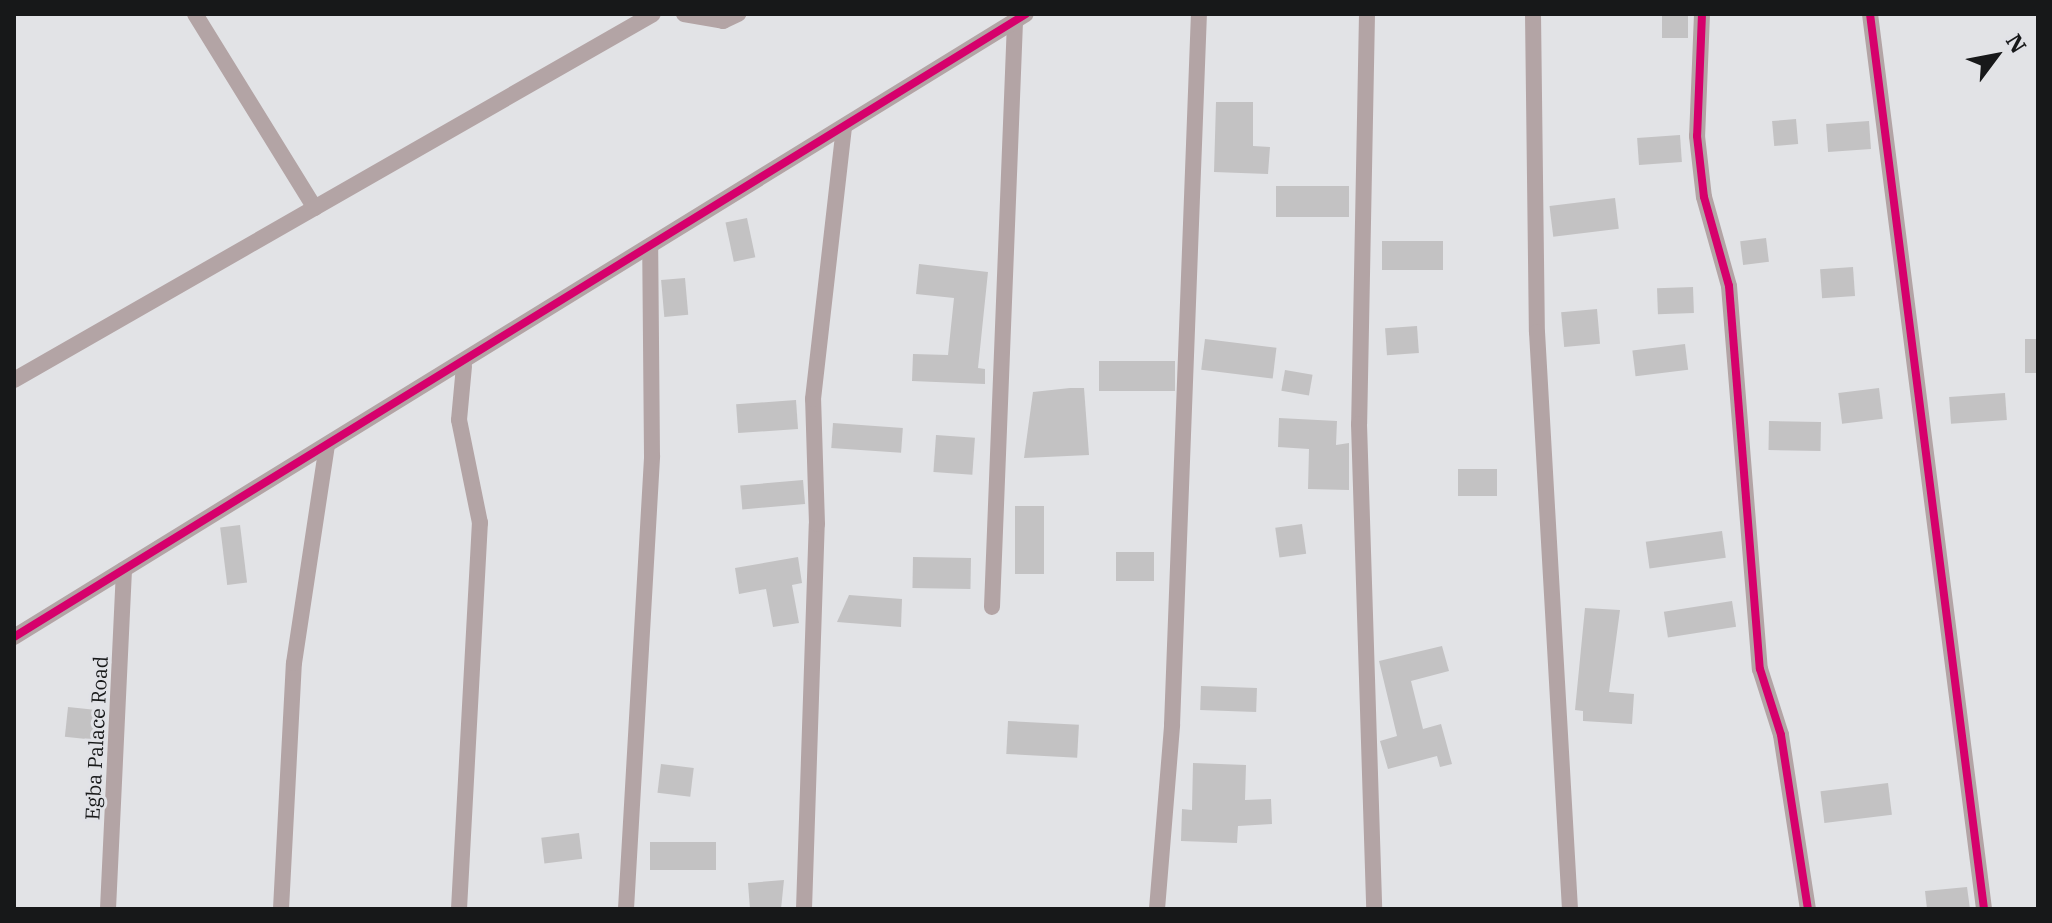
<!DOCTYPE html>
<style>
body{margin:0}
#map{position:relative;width:2052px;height:923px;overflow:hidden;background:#e2e3e6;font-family:"IBM Plex Serif",serif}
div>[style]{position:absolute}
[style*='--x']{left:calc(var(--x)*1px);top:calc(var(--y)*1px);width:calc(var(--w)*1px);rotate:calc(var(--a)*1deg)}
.building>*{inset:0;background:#c3c2c3;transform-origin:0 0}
.minor>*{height:16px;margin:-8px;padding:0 8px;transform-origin:8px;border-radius:8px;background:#b3a4a5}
.cycleway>*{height:8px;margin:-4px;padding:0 4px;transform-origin:4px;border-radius:4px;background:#d6006c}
span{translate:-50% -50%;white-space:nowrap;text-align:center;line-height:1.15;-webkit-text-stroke:6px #e1e2e7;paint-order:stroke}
.street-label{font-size:20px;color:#171819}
.frame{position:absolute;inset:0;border:16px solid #171819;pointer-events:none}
.north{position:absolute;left:1956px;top:16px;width:80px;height:80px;-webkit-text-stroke:6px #e1e2e7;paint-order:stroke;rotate:58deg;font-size:22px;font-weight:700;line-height:32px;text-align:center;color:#171819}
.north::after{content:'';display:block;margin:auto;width:28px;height:36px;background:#171819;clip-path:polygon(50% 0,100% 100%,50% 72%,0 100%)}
</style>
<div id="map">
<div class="building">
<i style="left:1662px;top:14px;width:26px;height:24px"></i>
<i style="clip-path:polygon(1216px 102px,1253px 102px,1253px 146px,1270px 147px,1268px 174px,1214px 172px)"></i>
<i style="left:1796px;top:119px;width:25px;height:24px;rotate:85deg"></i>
<i style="left:1869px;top:121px;width:28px;height:43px;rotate:86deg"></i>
<i style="left:1680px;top:135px;width:27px;height:43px;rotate:86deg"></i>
<i style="left:1276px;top:186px;width:73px;height:31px"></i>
<i style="left:1615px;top:198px;width:31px;height:66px;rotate:83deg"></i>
<i style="left:747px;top:218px;width:40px;height:22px;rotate:78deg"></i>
<i style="left:1766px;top:238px;width:24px;height:26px;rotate:83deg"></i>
<i style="left:1382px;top:241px;width:61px;height:29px"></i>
<i style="clip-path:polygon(919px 264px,988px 272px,978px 368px,985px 369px,985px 384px,912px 381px,913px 354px,948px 355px,954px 298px,916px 294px)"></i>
<i style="left:1853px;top:267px;width:29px;height:33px;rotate:86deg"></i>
<i style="left:685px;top:278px;width:37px;height:24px;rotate:85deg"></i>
<i style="left:1693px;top:287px;width:26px;height:36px;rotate:88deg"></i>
<i style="left:1597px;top:309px;width:35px;height:36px;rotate:85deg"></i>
<i style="left:1417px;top:326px;width:27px;height:32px;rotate:86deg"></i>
<i style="left:1205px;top:339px;width:72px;height:31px;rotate:7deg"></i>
<i style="left:2025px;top:339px;width:13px;height:34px"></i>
<i style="left:1685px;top:344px;width:26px;height:53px;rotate:83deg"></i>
<i style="left:1099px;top:361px;width:76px;height:30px"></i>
<i style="left:1285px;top:370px;width:28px;height:21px;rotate:10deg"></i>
<i style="clip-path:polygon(1070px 388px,1084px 388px,1089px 455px,1024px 458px,1033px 392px)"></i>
<i style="left:1879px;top:388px;width:31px;height:41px;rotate:83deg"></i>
<i style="left:2005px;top:393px;width:27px;height:56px;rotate:86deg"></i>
<i style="left:796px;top:400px;width:29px;height:60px;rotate:86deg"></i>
<i style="clip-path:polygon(1279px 418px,1337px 421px,1336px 445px,1349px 443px,1349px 490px,1308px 489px,1309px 449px,1278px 447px)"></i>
<i style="left:1769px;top:421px;width:52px;height:29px;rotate:1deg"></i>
<i style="left:833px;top:423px;width:70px;height:25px;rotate:4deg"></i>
<i style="left:936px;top:435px;width:39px;height:37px;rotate:4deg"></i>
<i style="left:1458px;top:469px;width:39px;height:27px"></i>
<i style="left:803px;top:480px;width:24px;height:63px;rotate:85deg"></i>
<i style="left:1015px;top:506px;width:29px;height:68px"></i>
<i style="left:1302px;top:524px;width:30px;height:27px;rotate:82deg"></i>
<i style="left:240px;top:525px;width:58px;height:20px;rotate:83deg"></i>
<i style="left:1722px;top:531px;width:27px;height:77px;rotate:82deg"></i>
<i style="left:1116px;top:552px;width:38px;height:29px"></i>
<i style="clip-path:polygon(798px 557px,802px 583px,792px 585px,799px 623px,773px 627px,766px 589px,739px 594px,735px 568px)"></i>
<i style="left:913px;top:557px;width:58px;height:31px;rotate:1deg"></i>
<i style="clip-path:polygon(849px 595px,902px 599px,901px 627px,837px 622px)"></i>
<i style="left:1732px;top:601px;width:26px;height:69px;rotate:81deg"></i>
<i style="clip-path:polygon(1585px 608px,1620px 610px,1609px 692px,1634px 694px,1632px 724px,1583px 721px,1583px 711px,1575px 710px)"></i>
<i style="clip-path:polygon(1442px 646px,1449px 671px,1411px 681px,1423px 729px,1441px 724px,1452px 764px,1440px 767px,1437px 756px,1388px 769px,1380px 741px,1397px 736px,1379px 661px)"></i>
<i style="left:1201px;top:686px;width:56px;height:24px;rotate:2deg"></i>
<i style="left:68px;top:707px;width:31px;height:30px;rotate:6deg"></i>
<i style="left:1008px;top:721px;width:71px;height:33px;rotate:3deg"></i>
<i style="clip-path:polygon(1193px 763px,1246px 765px,1245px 800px,1271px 799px,1272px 824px,1238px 826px,1237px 843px,1181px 841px,1182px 809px,1192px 810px)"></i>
<i style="left:661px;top:764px;width:33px;height:29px;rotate:7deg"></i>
<i style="left:1888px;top:783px;width:32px;height:68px;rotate:83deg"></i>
<i style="left:579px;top:833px;width:26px;height:38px;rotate:83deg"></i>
<i style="left:650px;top:842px;width:66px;height:28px"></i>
<i style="clip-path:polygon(784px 880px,781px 909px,750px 909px,748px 883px)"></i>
<i style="clip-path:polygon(1967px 887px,1970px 909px,1927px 909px,1925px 891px)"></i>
</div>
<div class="minor">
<i style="--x:195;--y:14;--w:228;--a:58.3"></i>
<i style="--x:684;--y:14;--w:40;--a:10"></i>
<i style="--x:723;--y:21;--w:17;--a:-25"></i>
<i style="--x:1367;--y:14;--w:410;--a:91.1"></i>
<i style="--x:1359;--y:424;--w:485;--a:88.2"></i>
<i style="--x:1533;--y:14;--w:318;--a:89.3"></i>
<i style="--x:1537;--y:332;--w:578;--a:86.73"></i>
<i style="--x:1702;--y:14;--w:122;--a:92.3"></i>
<i style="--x:1697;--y:136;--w:61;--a:83.5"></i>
<i style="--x:1704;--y:197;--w:92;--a:74.3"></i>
<i style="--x:1729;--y:286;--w:384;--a:85.4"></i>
<i style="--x:1760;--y:669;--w:69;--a:72.3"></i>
<i style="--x:1781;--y:735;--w:176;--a:81.2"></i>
<i style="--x:1870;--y:14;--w:902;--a:82.74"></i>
<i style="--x:14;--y:380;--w:736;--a:-29.8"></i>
<i style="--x:992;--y:607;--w:586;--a:-87.75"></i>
<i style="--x:14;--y:637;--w:1188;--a:-31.62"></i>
<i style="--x:108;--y:909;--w:340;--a:-87.3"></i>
<i style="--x:281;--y:909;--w:246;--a:-87"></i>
<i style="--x:294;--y:663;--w:220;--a:-81.4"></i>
<i style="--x:459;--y:909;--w:387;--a:-86.9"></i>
<i style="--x:480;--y:523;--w:105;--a:-101.5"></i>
<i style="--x:459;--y:420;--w:54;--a:-84.7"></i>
<i style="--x:626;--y:909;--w:454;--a:-86.7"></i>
<i style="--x:652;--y:456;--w:210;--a:-90.5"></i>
<i style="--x:804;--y:909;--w:385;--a:-88.1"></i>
<i style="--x:817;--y:524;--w:125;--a:-91.8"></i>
<i style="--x:813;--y:399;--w:274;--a:-83.5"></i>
<i style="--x:1157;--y:909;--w:185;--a:-85.3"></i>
<i style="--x:1172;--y:725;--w:712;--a:-87.83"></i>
</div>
<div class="cycleway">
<i style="--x:1702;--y:14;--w:122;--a:92.3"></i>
<i style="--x:1697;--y:136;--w:61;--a:83.5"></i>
<i style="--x:1704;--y:197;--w:92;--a:74.3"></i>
<i style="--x:1729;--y:286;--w:384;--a:85.4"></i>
<i style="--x:1760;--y:669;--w:69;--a:72.3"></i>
<i style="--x:1781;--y:735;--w:176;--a:81.2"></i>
<i style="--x:1870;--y:14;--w:902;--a:82.74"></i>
<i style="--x:14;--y:637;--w:1188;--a:-31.62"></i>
</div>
<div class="street-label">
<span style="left:96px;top:738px;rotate:-87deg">Egba Palace Road</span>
</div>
<div class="frame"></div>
<div class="north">N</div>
</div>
